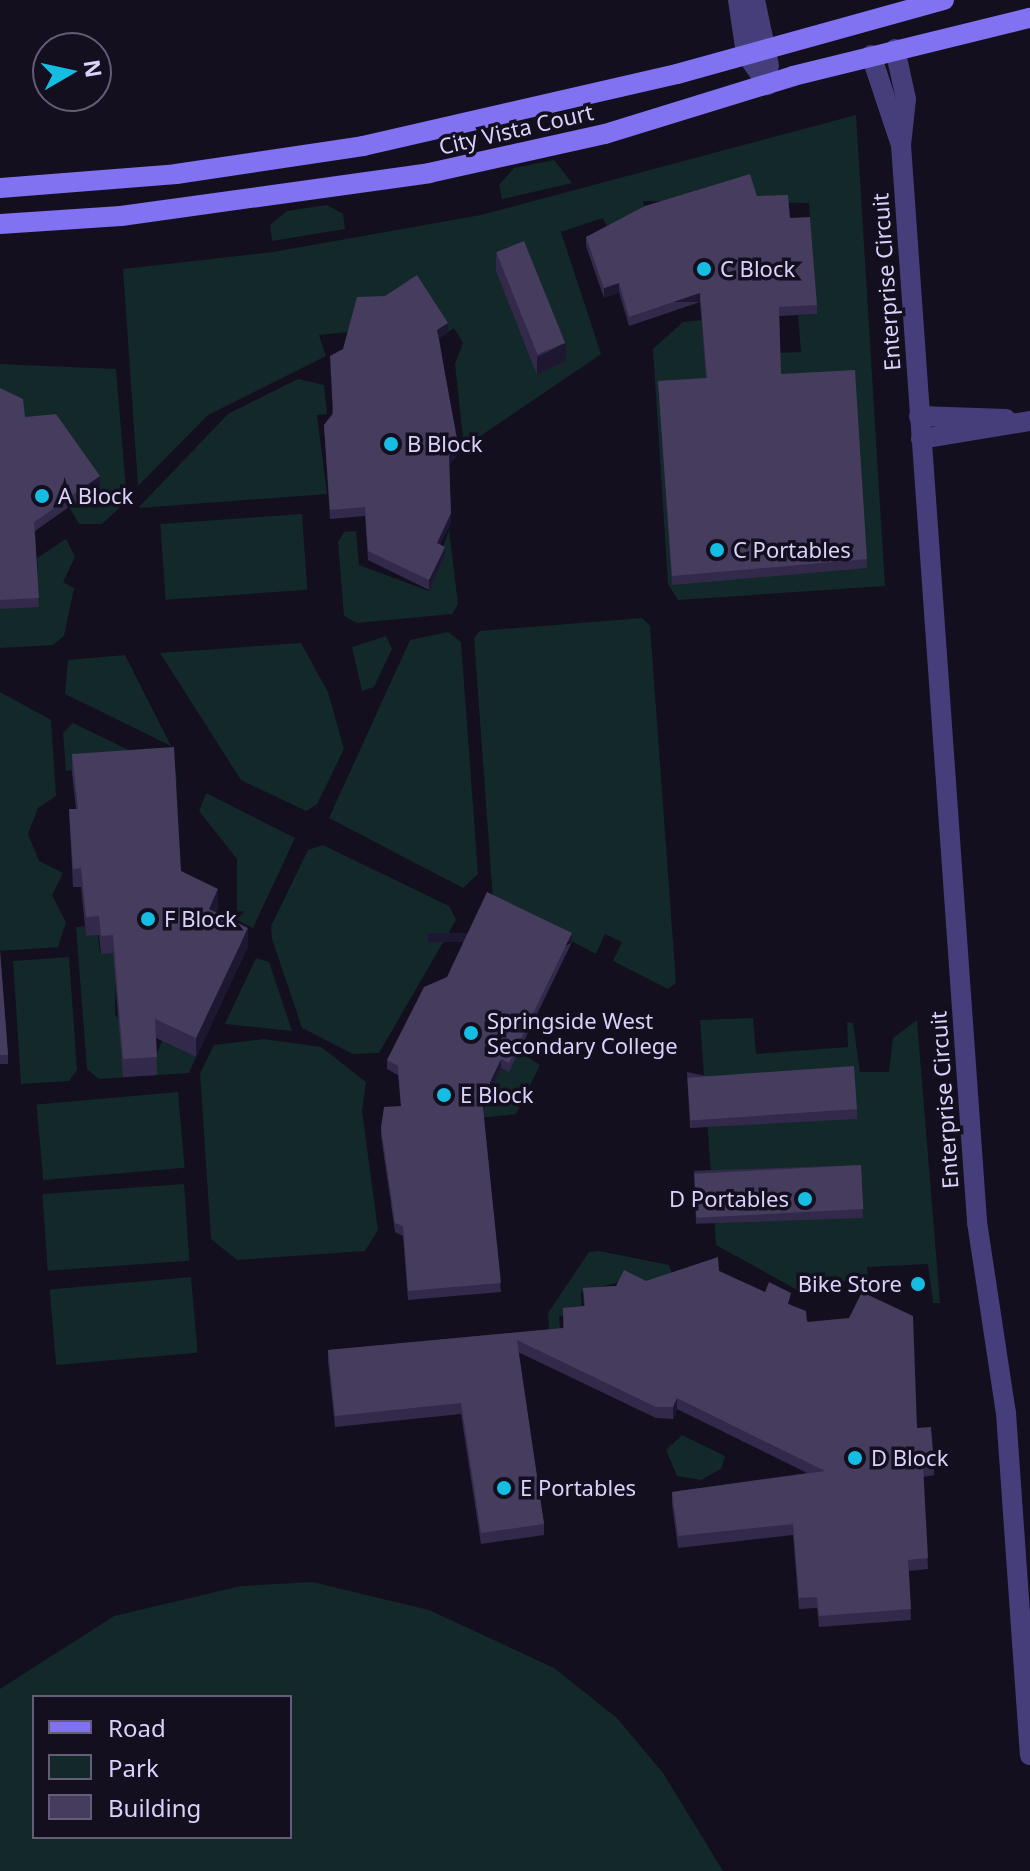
<!DOCTYPE html>
<style>
body{margin:0}
#map{position:relative;width:1030px;height:1871px;overflow:hidden;background:#130f1f;font-family:"Noto Sans",sans-serif}
div>[style]{position:absolute}
[style*='--x']{left:calc(var(--x)*1px);top:calc(var(--y)*1px);width:calc(var(--w)*1px);rotate:calc(var(--a)*1deg)}
.green>*{inset:0;background:#122829;transform-origin:0 0}
.street>*{height:20px;margin:-10px;padding:0 10px;transform-origin:10px;border-radius:10px;background:#453e7a}
.secondary>*{height:20px;margin:-10px;padding:0 10px;transform-origin:10px;border-radius:10px;background:#8072f1}
.wall>*{inset:0;background:#332a4b;transform-origin:0 0}
.shaded-wall>*{inset:0;background:#1e1732;transform-origin:0 0}
.building>*{inset:0;background:#453c5e;transform-origin:0 0}
.dots>*{width:22px;height:22px;translate:-50% -50%;box-sizing:border-box;border:4px solid #130f1f;border-radius:50%}
span{translate:-50% -50%;white-space:nowrap;text-align:center;line-height:1.15;-webkit-text-stroke:7px #130f1f;paint-order:stroke}
.street-label{font-size:22px;color:#dad2fb}
.poi-label{font-size:22px;color:#dad2fb}
.left{translate:0 -50%;text-align:left}
.right{translate:-100% -50%;text-align:right}
.legend{position:absolute;left:32px;top:1695px;width:260px;height:144px;box-sizing:border-box;background:#130f1f;border:2px solid #635d77;margin:0;padding:10px 14px;list-style:none;font-size:24px;color:#dad2fb}
.legend li{display:flex;align-items:center;gap:16px;height:40px}
.legend b{width:40px;border:2px solid #635d77}
.north{position:absolute;left:32px;top:32px;width:80px;height:80px;box-sizing:border-box;background:#130f1f;border:2px solid #635d77;border-radius:50%;rotate:81deg;font-size:22px;font-weight:700;line-height:32px;text-align:center;color:#dad2fb}
.north::after{content:'';display:block;margin:auto;width:28px;height:36px;background:#16bde2;clip-path:polygon(50% 0,100% 100%,50% 72%,0 100%)}
</style>
<div id="map">
<div class="green">
<i style="clip-path:polygon(856px 115px,885px 586px,678px 600px,668px 584px,653px 349px,683px 322px,702px 320px,777px 353px,801px 352px,798px 315px,817px 314px,809px 203px,643px 201px,645px 215px,608px 228px,603px 218px,561px 232px,601px 354px,476px 439px,463px 438px,455px 364px,463px 343px,454px 328px,448px 332px,417px 285px,349px 332px,319px 335px,326px 356px,208px 415px,138px 486px,123px 269px,273px 252px,481px 215px)"></i>
<i style="clip-path:polygon(554px 160px,572px 183px,502px 199px,499px 185px,514px 168px)"></i>
<i style="clip-path:polygon(327px 205px,343px 214px,345px 229px,272px 241px,270px 225px,287px 211px)"></i>
<i style="clip-path:polygon(0 364px,116px 369px,127px 501px,102px 524px,79px 524px,69px 507px,99px 485px,0 397px)"></i>
<i style="clip-path:polygon(298px 379px,324px 385px,327px 414px,317px 415px,327px 494px,138px 508px,228px 414px)"></i>
<i style="left:302px;top:514px;width:76px;height:142px;rotate:86deg"></i>
<i style="clip-path:polygon(449px 529px,458px 604px,452px 614px,357px 623px,344px 616px,338px 542px,344px 532px,356px 531px,359px 565px,429px 591px)"></i>
<i style="clip-path:polygon(66px 539px,75px 557px,63px 582px,74px 588px,64px 636px,53px 645px,0 648px,0 604px,39px 607px,37px 558px)"></i>
<i style="clip-path:polygon(642px 618px,650px 626px,676px 983px,668px 989px,613px 961px,622px 942px,605px 934px,596px 954px,493px 900px,474px 638px,480px 631px)"></i>
<i style="clip-path:polygon(448px 632px,461px 642px,478px 874px,463px 888px,329px 818px,410px 640px)"></i>
<i style="clip-path:polygon(386px 636px,392px 649px,374px 687px,362px 691px,352px 647px)"></i>
<i style="clip-path:polygon(301px 643px,328px 692px,344px 749px,317px 804px,306px 811px,241px 780px,160px 653px)"></i>
<i style="clip-path:polygon(125px 655px,171px 746px,65px 694px,68px 660px)"></i>
<i style="clip-path:polygon(0 692px,51px 720px,56px 796px,38px 808px,28px 834px,39px 861px,63px 873px,52px 895px,66px 922px,58px 947px,0 951px)"></i>
<i style="clip-path:polygon(73px 723px,176px 773px,177px 783px,151px 785px,151px 765px,66px 771px,63px 733px)"></i>
<i style="clip-path:polygon(206px 793px,295px 838px,253px 928px,237px 920px,237px 859px,199px 811px)"></i>
<i style="clip-path:polygon(323px 845px,449px 906px,456px 920px,379px 1053px,353px 1054px,302px 1028px,272px 939px,271px 926px,308px 850px)"></i>
<i style="clip-path:polygon(85px 926px,86px 936px,98px 935px,100px 953px,116px 952px,115px 1015px,157px 1053px,162px 1041px,196px 1057px,189px 1073px,99px 1079px,87px 1069px,76px 927px)"></i>
<i style="clip-path:polygon(69px 957px,77px 1070px,69px 1081px,21px 1084px,13px 961px)"></i>
<i style="clip-path:polygon(256px 958px,269px 962px,292px 1031px,225px 1024px)"></i>
<i style="clip-path:polygon(753px 1018px,756px 1054px,848px 1047px,847px 1022px,853px 1023px,860px 1072px,889px 1072px,893px 1038px,917px 1020px,940px 1303px,933px 1303px,928px 1264px,867px 1267px,870px 1294px,841px 1280px,799px 1291px,716px 1245px,700px 1020px)"></i>
<i style="clip-path:polygon(264px 1039px,321px 1047px,366px 1082px,362px 1111px,378px 1230px,365px 1251px,237px 1260px,211px 1239px,200px 1074px,214px 1045px)"></i>
<i style="clip-path:polygon(519px 1051px,540px 1065px,516px 1114px,479px 1118px,501px 1068px,509px 1071px)"></i>
<i style="left:178px;top:1092px;width:76px;height:142px;rotate:85deg"></i>
<i style="left:184px;top:1184px;width:77px;height:142px;rotate:86deg"></i>
<i style="clip-path:polygon(599px 1251px,669px 1265px,675px 1282px,623px 1281px,581px 1292px,582px 1313px,559px 1316px,563px 1362px,551px 1364px,548px 1313px,589px 1252px)"></i>
<i style="left:191px;top:1277px;width:76px;height:142px;rotate:85deg"></i>
<i style="clip-path:polygon(682px 1435px,725px 1456px,721px 1469px,701px 1480px,677px 1476px,666px 1450px)"></i>
<i style="clip-path:polygon(evenodd,312px 1582px,429px 1610px,554px 1668px,617px 1718px,663px 1773px,723px 1871px,0 1871px,0 1689px,114px 1616px,241px 1586px,312px 1582px,34px 1697px,290px 1697px,290px 1837px,34px 1837px,34px 1697px)"></i>
</div>
<div class="street">
<i style="--x:738;--y:0;--w:55;--a:81.6"></i>
<i style="--x:746;--y:54;--w:38;--a:55"></i>
<i style="--x:755;--y:0;--w:67;--a:78"></i>
<i style="--x:895;--y:49;--w:51;--a:77.6"></i>
<i style="--x:906;--y:99;--w:46;--a:96.2"></i>
<i style="--x:871;--y:55;--w:95;--a:71.6"></i>
<i style="--x:901;--y:145;--w:1080;--a:85.96"></i>
<i style="--x:977;--y:1222;--w:193;--a:81.4"></i>
<i style="--x:1006;--y:1413;--w:343;--a:86"></i>
<i style="--x:919;--y:416;--w:87;--a:2"></i>
<i style="--x:921;--y:439;--w:110;--a:-9.4"></i>
</div>
<div class="secondary">
<i style="--x:0;--y:188;--w:177;--a:-4.5"></i>
<i style="--x:176;--y:174;--w:189;--a:-8.5"></i>
<i style="--x:363;--y:146;--w:322;--a:-12.9"></i>
<i style="--x:677;--y:74;--w:277;--a:-15.5"></i>
<i style="--x:0;--y:224;--w:121;--a:-3.8"></i>
<i style="--x:121;--y:216;--w:311;--a:-7.9"></i>
<i style="--x:429;--y:173;--w:180;--a:-12.5"></i>
<i style="--x:605;--y:134;--w:197;--a:-17.1"></i>
<i style="--x:793;--y:76;--w:244;--a:-13.8"></i>
</div>
<div class="wall">
<i style="clip-path:polygon(757px 196px,790px 218px,817px 305px,817px 314px,779px 316px,781px 374px,867px 559px,867px 568px,672px 585px,658px 381px,706px 378px,700px 302px,629px 326px,619px 292px,604px 298px,586px 246px,586px 237px)"></i>
<i style="clip-path:polygon(496px 253px,566px 361px,537px 375px,496px 271px)"></i>
<i style="clip-path:polygon(448px 332px,439px 338px,458px 454px,449px 465px,451px 522px,440px 545px,445px 556px,429px 590px,368px 560px,365px 516px,330px 519px,324px 425px,332px 414px,343px 349px)"></i>
<i style="clip-path:polygon(0 388px,25px 417px,100px 485px,35px 531px,39px 607px,0 609px)"></i>
<i style="clip-path:polygon(72px 754px,181px 871px,218px 908px,216px 912px,248px 946px,196px 1057px,156px 1038px,157px 1075px,123px 1077px,113px 953px,101px 954px,99px 935px,86px 936px,81px 887px,73px 887px,69px 809px,76px 809px,72px 773px)"></i>
<i style="clip-path:polygon(572px 942px,509px 1072px,501px 1068px,483px 1107px,501px 1292px,408px 1300px,403px 1236px,395px 1232px,381px 1136px,381px 1127px,401px 1106px,398px 1075px,387px 1069px,387px 1060px)"></i>
<i style="clip-path:polygon(0 951px,8px 1055px,8px 1064px,0 1064px)"></i>
<i style="clip-path:polygon(687px 1072px,857px 1109px,857px 1119px,690px 1128px)"></i>
<i style="left:861px;top:1165px;width:53px;height:167px;rotate:88deg"></i>
<i style="clip-path:polygon(719px 1271px,791px 1305px,917px 1428px,934px 1464px,934px 1475px,923px 1477px,928px 1569px,909px 1571px,911px 1620px,819px 1627px,817px 1608px,799px 1609px,793px 1535px,678px 1548px,672px 1504px,672px 1492px,807px 1473px,677px 1409px,673px 1419px,656px 1418px,518px 1352px,544px 1524px,544px 1535px,481px 1544px,461px 1414px,335px 1427px,328px 1362px,328px 1350px,563px 1328px,563px 1308px,584px 1306px,583px 1288px,616px 1286px)"></i>
</div>
<div class="shaded-wall">
<i style="clip-path:polygon(619px 283px,619px 292px,604px 298px,604px 288px)"></i>
<i style="left:700px;top:293px;width:9px;height:75px;rotate:90deg"></i>
<i style="clip-path:polygon(448px 323px,448px 332px,437px 339px,437px 330px)"></i>
<i style="clip-path:polygon(566px 343px,566px 361px,537px 375px,537px 357px)"></i>
<i style="clip-path:polygon(458px 444px,458px 454px,449px 465px,449px 456px)"></i>
<i style="left:100px;top:476px;width:9px;height:80px;rotate:90deg"></i>
<i style="clip-path:polygon(451px 513px,451px 522px,437px 552px,437px 543px)"></i>
<i style="clip-path:polygon(445px 547px,445px 556px,429px 590px,429px 580px)"></i>
<i style="clip-path:polygon(218px 889px,218px 908px,209px 927px,209px 909px)"></i>
<i style="clip-path:polygon(248px 928px,248px 946px,196px 1057px,196px 1038px)"></i>
<i style="left:572px;top:933px;width:9px;height:144px;rotate:90deg"></i>
<i style="clip-path:polygon(501px 1059px,501px 1068px,482px 1108px,482px 1099px)"></i>
<i style="clip-path:polygon(677px 1398px,677px 1409px,673px 1419px,673px 1407px)"></i>
</div>
<div class="building">
<i style="clip-path:polygon(750px 174px,757px 196px,788px 195px,790px 218px,810px 217px,817px 305px,779px 307px,781px 374px,855px 370px,867px 559px,672px 576px,658px 381px,707px 378px,700px 293px,629px 317px,619px 283px,604px 288px,586px 237px,645px 206px)"></i>
<i style="left:524px;top:241px;width:110px;height:30px;rotate:68deg"></i>
<i style="clip-path:polygon(417px 275px,448px 323px,437px 330px,458px 444px,449px 456px,451px 513px,437px 543px,445px 547px,429px 580px,368px 551px,365px 507px,330px 510px,324px 425px,333px 414px,330px 356px,343px 349px,357px 297px,385px 296px)"></i>
<i style="clip-path:polygon(0 388px,23px 399px,25px 417px,56px 414px,100px 476px,34px 522px,39px 598px,0 600px)"></i>
<i style="clip-path:polygon(174px 747px,181px 871px,218px 889px,209px 909px,248px 928px,196px 1038px,155px 1019px,157px 1057px,123px 1059px,113px 935px,101px 936px,99px 916px,86px 917px,81px 868px,73px 869px,69px 809px,78px 809px,72px 754px)"></i>
<i style="clip-path:polygon(487px 892px,572px 933px,509px 1063px,501px 1059px,482px 1099px,501px 1283px,408px 1291px,403px 1226px,395px 1223px,381px 1127px,384px 1107px,401px 1106px,398px 1066px,387px 1060px,424px 987px,447px 977px)"></i>
<i style="clip-path:polygon(0 951px,8px 1055px,0 1055px)"></i>
<i style="left:854px;top:1066px;width:43px;height:167px;rotate:86deg"></i>
<i style="left:861px;top:1165px;width:44px;height:167px;rotate:87deg"></i>
<i style="clip-path:polygon(718px 1257px,719px 1271px,765px 1292px,769px 1282px,791px 1293px,788px 1304px,806px 1311px,807px 1322px,849px 1318px,862px 1292px,913px 1316px,917px 1428px,931px 1427px,934px 1464px,923px 1465px,928px 1558px,908px 1560px,911px 1609px,819px 1616px,817px 1597px,799px 1598px,793px 1524px,678px 1536px,672px 1492px,825px 1471px,677px 1398px,673px 1407px,656px 1407px,517px 1340px,544px 1524px,481px 1533px,461px 1403px,335px 1416px,328px 1350px,564px 1328px,563px 1308px,585px 1306px,583px 1288px,616px 1286px,624px 1270px,646px 1281px)"></i>
</div>
<div class="dots">
<i style="left:704px;top:269px;background:#16bde2"></i>
<i style="left:391px;top:444px;background:#16bde2"></i>
<i style="left:42px;top:496px;background:#16bde2"></i>
<i style="left:717px;top:550px;background:#16bde2"></i>
<i style="left:148px;top:919px;background:#16bde2"></i>
<i style="left:471px;top:1033px;background:#16bde2"></i>
<i style="left:444px;top:1095px;background:#16bde2"></i>
<i style="left:805px;top:1199px;background:#16bde2"></i>
<i style="left:918px;top:1284px;background:#16bde2"></i>
<i style="left:855px;top:1458px;background:#16bde2"></i>
<i style="left:504px;top:1488px;background:#16bde2"></i>
</div>
<div class="street-label">
<span style="left:516px;top:129px;rotate:-13deg">City Vista Court</span>
<span style="left:886px;top:282px;rotate:-94deg">Enterprise Circuit</span>
<span style="left:944px;top:1100px;rotate:-94deg">Enterprise Circuit</span>
</div>
<div class="poi-label">
<span class="left" style="left:720px;top:269px">C Block</span>
<span class="left" style="left:407px;top:444px">B Block</span>
<span class="left" style="left:58px;top:496px">A Block</span>
<span class="left" style="left:733px;top:550px">C Portables</span>
<span class="left" style="left:164px;top:919px">F Block</span>
<span class="left" style="left:487px;top:1033px">Springside West<br>Secondary College</span>
<span class="left" style="left:460px;top:1095px">E Block</span>
<span class="right" style="left:789px;top:1199px">D Portables</span>
<span class="right" style="left:902px;top:1284px">Bike Store</span>
<span class="left" style="left:871px;top:1458px">D Block</span>
<span class="left" style="left:520px;top:1488px">E Portables</span>
</div>
<ul class="legend">
<li><b style="height:10px;background:#8072f1"></b>Road</li>
<li><b style="height:22px;background:#122829"></b>Park</li>
<li><b style="height:22px;background:#453c5e"></b>Building</li>
</ul>
<div class="north">N</div>
</div>
